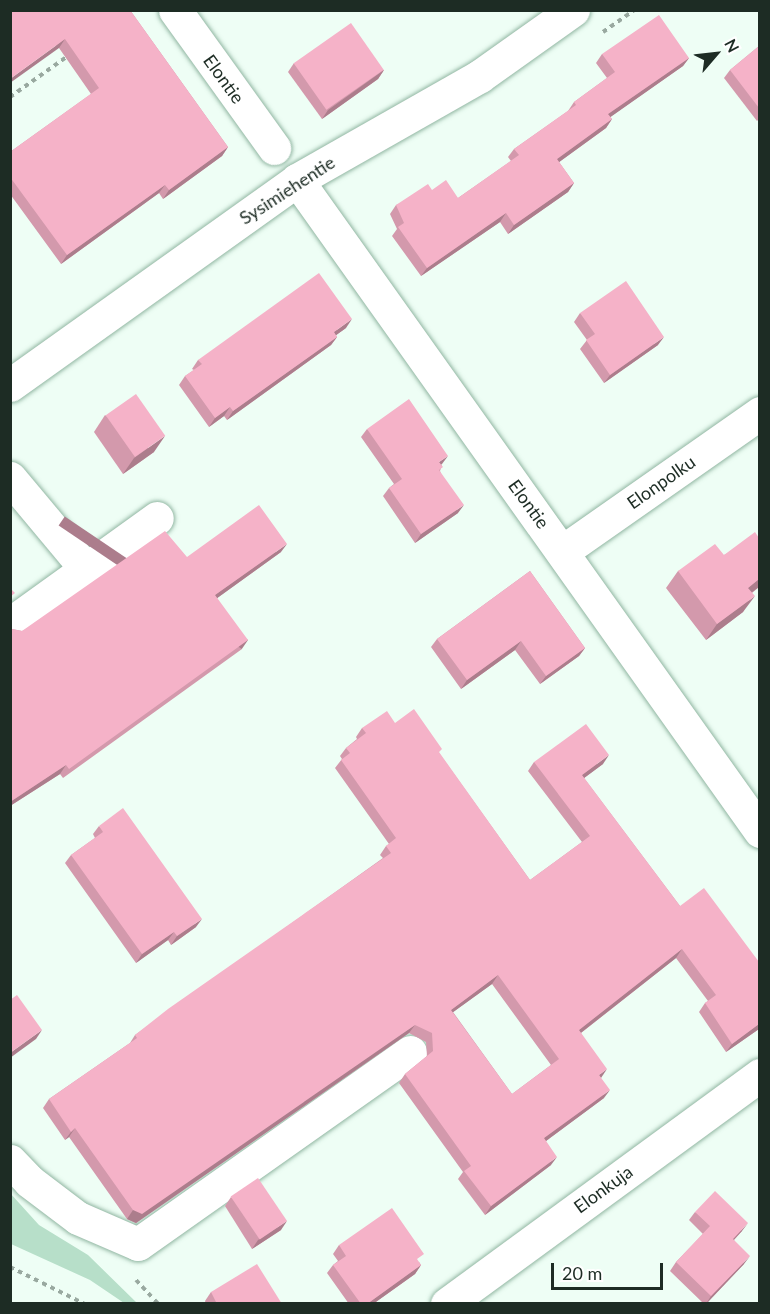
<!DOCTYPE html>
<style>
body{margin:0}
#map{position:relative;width:770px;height:1314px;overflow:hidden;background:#eefef5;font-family:Lato,sans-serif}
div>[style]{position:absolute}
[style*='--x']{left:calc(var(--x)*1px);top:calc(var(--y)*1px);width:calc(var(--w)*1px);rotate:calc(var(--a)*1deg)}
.green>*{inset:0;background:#b7dfc9}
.path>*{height:4px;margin-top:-2px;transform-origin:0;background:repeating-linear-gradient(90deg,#99a9a0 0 4.5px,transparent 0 9px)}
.roads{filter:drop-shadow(0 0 2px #91b6a2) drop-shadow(0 0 2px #91b6a2)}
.minor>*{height:33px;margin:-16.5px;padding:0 16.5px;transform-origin:16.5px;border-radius:16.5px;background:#fff}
.wall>*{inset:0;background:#d399ac}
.shaded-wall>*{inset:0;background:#ac7d8c;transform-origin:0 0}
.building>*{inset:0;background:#f5b2c8;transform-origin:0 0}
span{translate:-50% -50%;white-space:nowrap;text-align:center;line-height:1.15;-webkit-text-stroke:5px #fff;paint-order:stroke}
.street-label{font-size:18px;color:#1d2c24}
.frame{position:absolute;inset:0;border:12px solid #1d2c24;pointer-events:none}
.north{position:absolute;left:686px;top:24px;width:60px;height:60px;-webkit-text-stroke:4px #fff;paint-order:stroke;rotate:62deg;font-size:16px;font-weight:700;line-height:24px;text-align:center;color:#1d2c24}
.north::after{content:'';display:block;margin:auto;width:21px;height:27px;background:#1d2c24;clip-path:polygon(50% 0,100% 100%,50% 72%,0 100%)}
.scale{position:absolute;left:551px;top:1263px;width:112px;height:27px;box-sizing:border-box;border:3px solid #1d2c24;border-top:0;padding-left:8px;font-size:18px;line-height:21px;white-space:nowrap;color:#1d2c24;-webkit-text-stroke:4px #fff;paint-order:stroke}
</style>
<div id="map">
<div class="green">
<i style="clip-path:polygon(10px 1193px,39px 1225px,88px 1255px,137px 1303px,124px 1303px,90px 1280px,11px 1244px)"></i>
</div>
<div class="path">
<i style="--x:603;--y:32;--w:38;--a:-35"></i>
<i style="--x:10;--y:97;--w:72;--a:-35.4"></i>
<i style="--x:10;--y:1267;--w:84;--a:26.3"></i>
<i style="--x:136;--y:1280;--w:33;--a:47"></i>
</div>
<div class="roads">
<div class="minor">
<i style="--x:175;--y:10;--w:170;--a:54.3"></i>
<i style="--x:297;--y:180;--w:799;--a:54.58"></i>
<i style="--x:10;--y:385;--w:353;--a:-35.5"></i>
<i style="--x:297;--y:180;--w:210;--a:-29.6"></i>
<i style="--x:480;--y:76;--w:114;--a:-35.4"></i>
<i style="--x:10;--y:478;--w:119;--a:50.1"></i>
<i style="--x:563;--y:551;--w:241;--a:-35"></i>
<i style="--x:14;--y:621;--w:176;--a:-35.8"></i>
<i style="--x:10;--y:1161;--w:28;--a:46"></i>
<i style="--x:29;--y:1181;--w:61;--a:37.1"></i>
<i style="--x:78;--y:1218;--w:65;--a:23.4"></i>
<i style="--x:138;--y:1244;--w:333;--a:-35.2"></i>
<i style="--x:447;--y:1304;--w:388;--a:-36.2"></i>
</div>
</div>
<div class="wall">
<i style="clip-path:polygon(10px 10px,130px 10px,228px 147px,222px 156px,163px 199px,159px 193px,61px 264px,10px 194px,10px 152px,91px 94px,59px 48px)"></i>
<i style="clip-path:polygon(759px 46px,759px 119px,757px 121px,724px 78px,730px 70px)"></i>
<i style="clip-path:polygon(602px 54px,689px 58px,683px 66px,610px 117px,612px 119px,606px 128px,559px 162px,574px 183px,568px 192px,508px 234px,500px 222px,421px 276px,392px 236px,397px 229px,390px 214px,396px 205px,432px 190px,458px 198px,511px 161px,508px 157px,514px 149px,568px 111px,574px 102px,607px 78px,596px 63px)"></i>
<i style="clip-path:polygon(294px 63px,384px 70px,378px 79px,322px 119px,288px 72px)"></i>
<i style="clip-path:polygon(580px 313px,658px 345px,604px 383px,580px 349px,587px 340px,574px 322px)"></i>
<i style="clip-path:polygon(346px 328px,336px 335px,337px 337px,331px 345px,227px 420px,224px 416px,209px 427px,179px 385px,185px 376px,194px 370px,192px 369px,198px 360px)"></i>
<i style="clip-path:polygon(105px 415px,154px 452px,123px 474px,94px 432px)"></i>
<i style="clip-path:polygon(367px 429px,442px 465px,440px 471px,458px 513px,415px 543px,383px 496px,389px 488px,394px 484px,361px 437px)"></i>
<i style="clip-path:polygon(759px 538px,759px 587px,752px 593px,743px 612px,706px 640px,666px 588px,678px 571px,724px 555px)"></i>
<i style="clip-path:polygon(281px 552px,217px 598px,242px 649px,63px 778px,60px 774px,10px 806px,10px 627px,12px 629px,22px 631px,187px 557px)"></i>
<i style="clip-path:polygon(530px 571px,585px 648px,579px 656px,540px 684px,515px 650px,461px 689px,431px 647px,437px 639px)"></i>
<i style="clip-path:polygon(evenodd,395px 723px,439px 753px,530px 880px,582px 842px,528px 771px,534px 762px,603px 764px,584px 778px,680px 906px,759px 962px,759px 1029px,726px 1052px,699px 1012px,705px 1003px,708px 1001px,676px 958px,581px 1033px,601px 1078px,604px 1098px,546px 1141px,551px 1165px,485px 1215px,458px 1179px,463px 1172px,399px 1083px,405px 1074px,427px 1056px,426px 1042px,409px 1033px,136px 1223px,127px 1219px,69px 1137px,65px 1140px,43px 1108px,49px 1099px,130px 1043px,135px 1035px,383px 858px,380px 855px,386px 846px,389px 844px,335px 768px,342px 759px,340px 756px,346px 748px,357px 739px,356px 737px,362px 728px,395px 723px,492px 984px,551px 1065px,512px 1094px,453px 1012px,492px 984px)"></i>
<i style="clip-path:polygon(99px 826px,196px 927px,171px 945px,168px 940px,136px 963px,65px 863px,71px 855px,95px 838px,93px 834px)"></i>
<i style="clip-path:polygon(231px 1197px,281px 1230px,252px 1249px,225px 1206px)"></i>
<i style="clip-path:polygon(695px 1212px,742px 1231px,734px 1240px,744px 1264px,706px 1304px,704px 1304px,670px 1271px,676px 1262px,703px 1234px,689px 1220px)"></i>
<i style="clip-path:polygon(339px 1245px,419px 1262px,421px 1265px,415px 1274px,373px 1304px,349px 1304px,327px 1273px,333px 1265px,338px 1261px,333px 1254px)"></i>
<i style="clip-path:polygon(211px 1292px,282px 1304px,206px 1304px,205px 1301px)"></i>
</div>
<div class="shaded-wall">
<i style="clip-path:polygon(65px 39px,59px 48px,10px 83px,10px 79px)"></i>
<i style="clip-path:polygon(689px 58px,683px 66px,602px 123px,608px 114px)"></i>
<i style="clip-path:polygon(384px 70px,378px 79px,322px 119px,328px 110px)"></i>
<i style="clip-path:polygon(612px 119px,606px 128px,551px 168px,557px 159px)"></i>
<i style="clip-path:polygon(228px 147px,222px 156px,163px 199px,169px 190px)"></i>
<i style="clip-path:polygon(574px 183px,568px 192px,508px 234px,514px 225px)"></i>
<i style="clip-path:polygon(165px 185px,159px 193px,61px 264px,67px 255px)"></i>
<i style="clip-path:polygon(506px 213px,500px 222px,421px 276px,427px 268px)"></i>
<i style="clip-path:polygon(352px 319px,346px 328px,328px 341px,334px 332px)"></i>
<i style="clip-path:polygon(337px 337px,331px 345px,227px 420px,233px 411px)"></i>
<i style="clip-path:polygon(664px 337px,658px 345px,604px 383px,610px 375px)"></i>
<i style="clip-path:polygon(230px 407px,224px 416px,209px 427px,215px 418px)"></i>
<i style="clip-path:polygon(165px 436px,154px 452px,123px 474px,134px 458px)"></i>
<i style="clip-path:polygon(448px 456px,442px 464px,433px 471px,439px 462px)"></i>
<i style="clip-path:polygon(464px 505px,458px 513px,415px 543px,421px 534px)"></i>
<i style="clip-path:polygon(287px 544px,281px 552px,209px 604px,215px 595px)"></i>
<i style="clip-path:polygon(759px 579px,759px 587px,736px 604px,748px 588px)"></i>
<i style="clip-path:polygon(755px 596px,743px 612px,706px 640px,717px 624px)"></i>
<i style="left:248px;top:640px;width:11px;height:221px;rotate:124deg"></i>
<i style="clip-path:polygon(521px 641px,515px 650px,461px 689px,467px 680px)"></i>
<i style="clip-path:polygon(585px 648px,579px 656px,540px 684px,546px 676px)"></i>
<i style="clip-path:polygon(609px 755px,603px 764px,576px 784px,582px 775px)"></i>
<i style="clip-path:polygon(66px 765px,60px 774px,10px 806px,10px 802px)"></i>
<i style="clip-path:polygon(202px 919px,196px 927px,171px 945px,177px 936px)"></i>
<i style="clip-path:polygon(174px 932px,168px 940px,136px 963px,142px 954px)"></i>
<i style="clip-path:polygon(682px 949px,676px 958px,573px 1039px,579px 1030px)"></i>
<i style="clip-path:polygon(498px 975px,492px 984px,445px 1018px,451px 1010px)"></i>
<i style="clip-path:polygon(759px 1024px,759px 1029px,726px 1052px,732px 1044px)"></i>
<i style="clip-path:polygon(415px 1025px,409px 1033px,136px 1223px,127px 1219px,133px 1210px)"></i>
<i style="clip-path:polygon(42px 1030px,36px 1039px,10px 1058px,10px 1053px)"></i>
<i style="clip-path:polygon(607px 1069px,601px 1078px,599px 1075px)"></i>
<i style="clip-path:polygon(610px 1090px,604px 1098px,538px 1147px,544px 1138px)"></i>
<i style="clip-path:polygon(75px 1128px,69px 1137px,65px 1140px,71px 1132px)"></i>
<i style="clip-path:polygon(557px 1157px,551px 1165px,485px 1215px,491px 1206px)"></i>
<i style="clip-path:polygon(287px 1221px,281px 1230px,252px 1249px,258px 1240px)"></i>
<i style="clip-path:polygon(748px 1223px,742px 1231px,727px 1247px,733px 1239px)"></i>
<i style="clip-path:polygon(750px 1256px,744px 1264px,706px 1304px,711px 1296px)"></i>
<i style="clip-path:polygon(421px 1265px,415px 1274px,373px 1304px,367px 1304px)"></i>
</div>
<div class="building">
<i style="clip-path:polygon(10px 10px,130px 10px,228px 147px,169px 190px,165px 185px,67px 255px,10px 177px,10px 152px,99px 88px,65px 39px,10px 79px)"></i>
<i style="clip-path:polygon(659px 15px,689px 58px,608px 114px,612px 119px,557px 159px,574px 183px,514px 225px,506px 213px,427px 268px,398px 227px,404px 223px,396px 205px,428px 184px,432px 190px,446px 180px,458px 198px,519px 155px,514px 149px,576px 105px,574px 102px,615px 72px,602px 54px)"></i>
<i style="left:351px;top:23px;width:57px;height:70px;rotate:55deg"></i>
<i style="clip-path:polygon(759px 46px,759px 108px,730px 70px)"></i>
<i style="clip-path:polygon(319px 273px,352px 319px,334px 332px,337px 337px,233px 411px,230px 407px,215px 418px,185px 376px,202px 364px,198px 360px)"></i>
<i style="clip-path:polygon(626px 281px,664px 337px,610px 375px,586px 340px,595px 334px,580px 313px)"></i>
<i style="left:136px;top:394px;width:51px;height:37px;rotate:55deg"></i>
<i style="clip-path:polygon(409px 399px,448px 456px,439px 462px,443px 467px,439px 470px,464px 505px,421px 534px,389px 488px,402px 479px,367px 429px)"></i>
<i style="clip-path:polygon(259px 505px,287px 544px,215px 595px,248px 640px,69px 769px,66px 765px,10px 802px,10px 627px,12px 629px,22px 631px,165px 531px,187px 557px)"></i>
<i style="clip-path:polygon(755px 532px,759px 538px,759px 579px,748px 588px,755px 596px,717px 624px,678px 571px,715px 544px,724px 555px)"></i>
<i style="clip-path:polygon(530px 571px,585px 648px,546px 676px,521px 641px,467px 680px,437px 639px)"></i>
<i style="clip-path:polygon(10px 588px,15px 593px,10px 597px)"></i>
<i style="clip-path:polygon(evenodd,414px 709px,442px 749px,439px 752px,530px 880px,590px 836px,534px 762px,586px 724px,609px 755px,582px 775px,680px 906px,704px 888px,759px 962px,759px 1024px,732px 1044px,705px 1003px,716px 995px,682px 949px,579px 1030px,607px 1069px,599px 1075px,610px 1090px,544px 1138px,557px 1157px,491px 1206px,464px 1171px,471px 1166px,405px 1074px,433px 1051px,432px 1033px,415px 1025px,142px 1214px,133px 1210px,75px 1128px,71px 1132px,49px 1099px,137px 1038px,135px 1035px,168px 1009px,391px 853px,386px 846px,396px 838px,341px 760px,350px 753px,346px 748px,366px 733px,362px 728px,387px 711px,395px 723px,414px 709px,498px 975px,559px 1059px,512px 1094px,451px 1010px,498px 975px)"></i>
<i style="clip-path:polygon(123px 808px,202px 919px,177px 936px,174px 932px,142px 954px,71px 855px,103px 832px,99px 826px)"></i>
<i style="clip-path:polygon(17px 995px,42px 1030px,10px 1053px,10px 1000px)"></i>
<i style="left:258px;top:1178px;width:52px;height:33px;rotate:56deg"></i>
<i style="clip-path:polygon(715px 1191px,748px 1223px,733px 1239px,750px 1256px,711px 1296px,676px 1262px,710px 1226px,695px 1212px)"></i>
<i style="clip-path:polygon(392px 1208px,424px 1254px,417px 1259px,421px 1265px,367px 1304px,361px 1304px,333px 1265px,346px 1256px,339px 1245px)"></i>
<i style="clip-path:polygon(257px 1264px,282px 1304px,217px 1304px,211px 1292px)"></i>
</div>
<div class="street-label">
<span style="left:224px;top:79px;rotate:54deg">Elontie</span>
<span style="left:287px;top:190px;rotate:-33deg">Sysimiehentie</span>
<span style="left:661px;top:482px;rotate:-35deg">Elonpolku</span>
<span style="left:529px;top:504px;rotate:54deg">Elontie</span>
<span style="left:603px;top:1189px;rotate:-36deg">Elonkuja</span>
</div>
<div class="frame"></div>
<div class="north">N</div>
<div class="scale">20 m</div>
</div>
